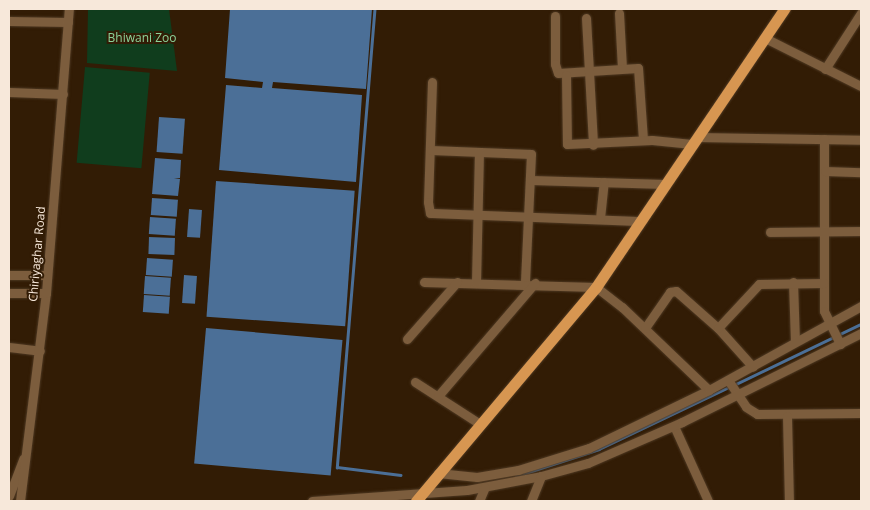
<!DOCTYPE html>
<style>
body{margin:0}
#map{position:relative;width:870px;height:510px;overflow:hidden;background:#321c05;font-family:"Open Sans",sans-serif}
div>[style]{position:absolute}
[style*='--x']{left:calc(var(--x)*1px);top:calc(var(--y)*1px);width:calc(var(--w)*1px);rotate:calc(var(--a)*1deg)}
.green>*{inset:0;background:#103d1d;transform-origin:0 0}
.water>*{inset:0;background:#4b6f97;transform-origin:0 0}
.stream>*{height:2.5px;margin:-1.25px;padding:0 1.25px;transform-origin:1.25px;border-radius:1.25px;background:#4b6f97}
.roads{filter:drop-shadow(0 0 1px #4e3923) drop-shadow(0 0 1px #4e3923)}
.minor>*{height:9px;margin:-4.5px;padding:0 4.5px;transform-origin:4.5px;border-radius:4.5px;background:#7c5d3d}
.major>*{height:11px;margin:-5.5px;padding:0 5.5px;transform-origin:5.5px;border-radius:5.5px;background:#d79651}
span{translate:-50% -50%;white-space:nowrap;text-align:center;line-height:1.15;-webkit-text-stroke:4px #321c05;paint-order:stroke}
.park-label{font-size:12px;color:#8dd39a}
.street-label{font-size:12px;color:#f7e8da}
.frame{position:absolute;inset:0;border:10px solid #f7e8da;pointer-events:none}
</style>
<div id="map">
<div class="green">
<i style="clip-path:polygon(88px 9px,169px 9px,177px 71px,87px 63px)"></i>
<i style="left:85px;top:67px;width:65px;height:96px;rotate:5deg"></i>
</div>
<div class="water">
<i style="clip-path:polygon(230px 9px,372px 9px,366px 89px,273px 82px,272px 88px,362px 95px,356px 182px,219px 170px,226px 85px,262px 88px,263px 82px,225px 78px)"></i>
<i style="left:159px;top:117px;width:26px;height:35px;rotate:4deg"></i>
<i style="clip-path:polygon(155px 158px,181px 160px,180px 178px,174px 178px,180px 179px,178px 196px,152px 194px)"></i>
<i style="left:216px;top:181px;width:139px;height:136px;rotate:4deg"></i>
<i style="left:152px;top:198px;width:26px;height:17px;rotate:4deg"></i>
<i style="left:189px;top:209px;width:13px;height:28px;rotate:4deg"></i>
<i style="left:150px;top:217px;width:26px;height:17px;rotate:4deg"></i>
<i style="left:149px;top:237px;width:26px;height:17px;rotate:2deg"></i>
<i style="left:147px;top:258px;width:26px;height:17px;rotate:4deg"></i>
<i style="left:184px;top:275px;width:13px;height:28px;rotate:4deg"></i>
<i style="left:145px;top:276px;width:26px;height:18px;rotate:4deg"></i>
<i style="left:144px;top:295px;width:26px;height:17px;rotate:4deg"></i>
<i style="left:206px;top:328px;width:137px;height:136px;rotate:5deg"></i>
</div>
<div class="stream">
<i style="--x:375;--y:9;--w:460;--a:94.7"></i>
<i style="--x:337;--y:467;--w:64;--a:7.1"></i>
<i style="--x:734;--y:385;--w:141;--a:-25.7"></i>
<i style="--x:516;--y:476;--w:87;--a:-18"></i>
<i style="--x:599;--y:449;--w:144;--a:-25.5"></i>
</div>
<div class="roads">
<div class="minor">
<i style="--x:619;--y:13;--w:55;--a:86.9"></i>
<i style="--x:555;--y:16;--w:48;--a:90"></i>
<i style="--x:555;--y:64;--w:9;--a:72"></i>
<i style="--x:558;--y:73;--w:80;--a:-3.6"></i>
<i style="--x:638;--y:68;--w:72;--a:86"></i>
<i style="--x:586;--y:18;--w:127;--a:86.8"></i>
<i style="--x:9;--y:21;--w:59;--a:1"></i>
<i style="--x:765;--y:38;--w:107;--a:26.6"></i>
<i style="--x:825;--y:69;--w:67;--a:-57.3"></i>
<i style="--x:566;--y:75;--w:69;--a:89.2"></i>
<i style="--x:567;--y:144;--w:85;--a:-2.7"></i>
<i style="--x:652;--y:140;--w:40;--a:5.7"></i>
<i style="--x:432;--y:82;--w:120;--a:91.9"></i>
<i style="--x:428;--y:202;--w:11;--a:80"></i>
<i style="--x:430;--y:213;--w:210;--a:2.2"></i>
<i style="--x:9;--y:92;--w:54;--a:2.1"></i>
<i style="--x:697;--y:137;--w:164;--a:1"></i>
<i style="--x:824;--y:139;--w:172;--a:90"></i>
<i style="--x:824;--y:311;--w:37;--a:64"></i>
<i style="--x:431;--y:150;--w:100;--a:2.3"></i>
<i style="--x:531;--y:154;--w:129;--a:92.7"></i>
<i style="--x:825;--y:171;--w:36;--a:2"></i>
<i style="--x:531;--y:180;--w:134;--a:1.7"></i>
<i style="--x:600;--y:218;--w:36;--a:-84"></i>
<i style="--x:770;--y:232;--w:91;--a:-0.6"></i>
<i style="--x:9;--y:275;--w:38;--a:0"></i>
<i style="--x:424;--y:282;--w:172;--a:1.7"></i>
<i style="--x:596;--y:287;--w:33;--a:38"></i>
<i style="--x:622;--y:307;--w:120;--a:43.7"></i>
<i style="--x:793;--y:282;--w:59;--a:88.1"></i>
<i style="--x:476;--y:283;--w:131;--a:-88.7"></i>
<i style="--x:9;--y:293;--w:37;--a:0"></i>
<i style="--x:645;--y:328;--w:44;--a:-55.2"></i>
<i style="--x:670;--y:292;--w:6;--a:-9"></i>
<i style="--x:676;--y:291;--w:56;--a:41.4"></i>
<i style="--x:718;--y:328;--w:52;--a:48.1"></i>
<i style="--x:718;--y:328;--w:60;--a:-47"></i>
<i style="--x:759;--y:284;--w:65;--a:-0.9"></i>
<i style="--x:407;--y:339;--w:76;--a:-48.7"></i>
<i style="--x:9;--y:347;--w:31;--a:7"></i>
<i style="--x:728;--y:380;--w:32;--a:56"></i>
<i style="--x:746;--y:407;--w:13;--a:32"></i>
<i style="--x:757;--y:414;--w:104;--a:-0.6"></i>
<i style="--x:415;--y:382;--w:77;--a:32.9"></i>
<i style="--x:438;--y:396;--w:149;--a:-49.4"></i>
<i style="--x:787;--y:416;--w:85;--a:88.7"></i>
<i style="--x:674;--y:426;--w:82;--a:65.6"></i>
<i style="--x:438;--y:473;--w:39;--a:6"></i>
<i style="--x:477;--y:477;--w:42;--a:-9.7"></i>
<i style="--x:518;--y:470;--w:74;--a:-17.2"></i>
<i style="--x:589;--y:448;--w:133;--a:-25.8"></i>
<i style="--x:709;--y:390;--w:174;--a:-28.9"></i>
<i style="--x:9;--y:496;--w:40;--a:-69"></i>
<i style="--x:20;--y:501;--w:210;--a:-82.9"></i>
<i style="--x:46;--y:293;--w:285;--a:-85.4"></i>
<i style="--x:312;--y:501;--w:155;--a:-4.1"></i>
<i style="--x:467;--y:490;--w:75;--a:-10.7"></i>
<i style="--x:541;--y:476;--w:49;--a:-15.5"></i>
<i style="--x:588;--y:463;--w:103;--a:-23.6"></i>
<i style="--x:682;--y:422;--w:200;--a:-26.4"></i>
<i style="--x:479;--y:501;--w:15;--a:-67"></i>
<i style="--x:531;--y:501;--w:27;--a:-68"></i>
</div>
<div class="major">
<i style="--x:416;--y:501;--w:280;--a:-49.9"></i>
<i style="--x:596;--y:287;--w:336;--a:-55.9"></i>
</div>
</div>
<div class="park-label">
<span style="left:142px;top:38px">Bhiwani Zoo</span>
</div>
<div class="street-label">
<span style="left:37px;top:254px;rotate:-85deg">Chiriyaghar Road</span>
</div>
<div class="frame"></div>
</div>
